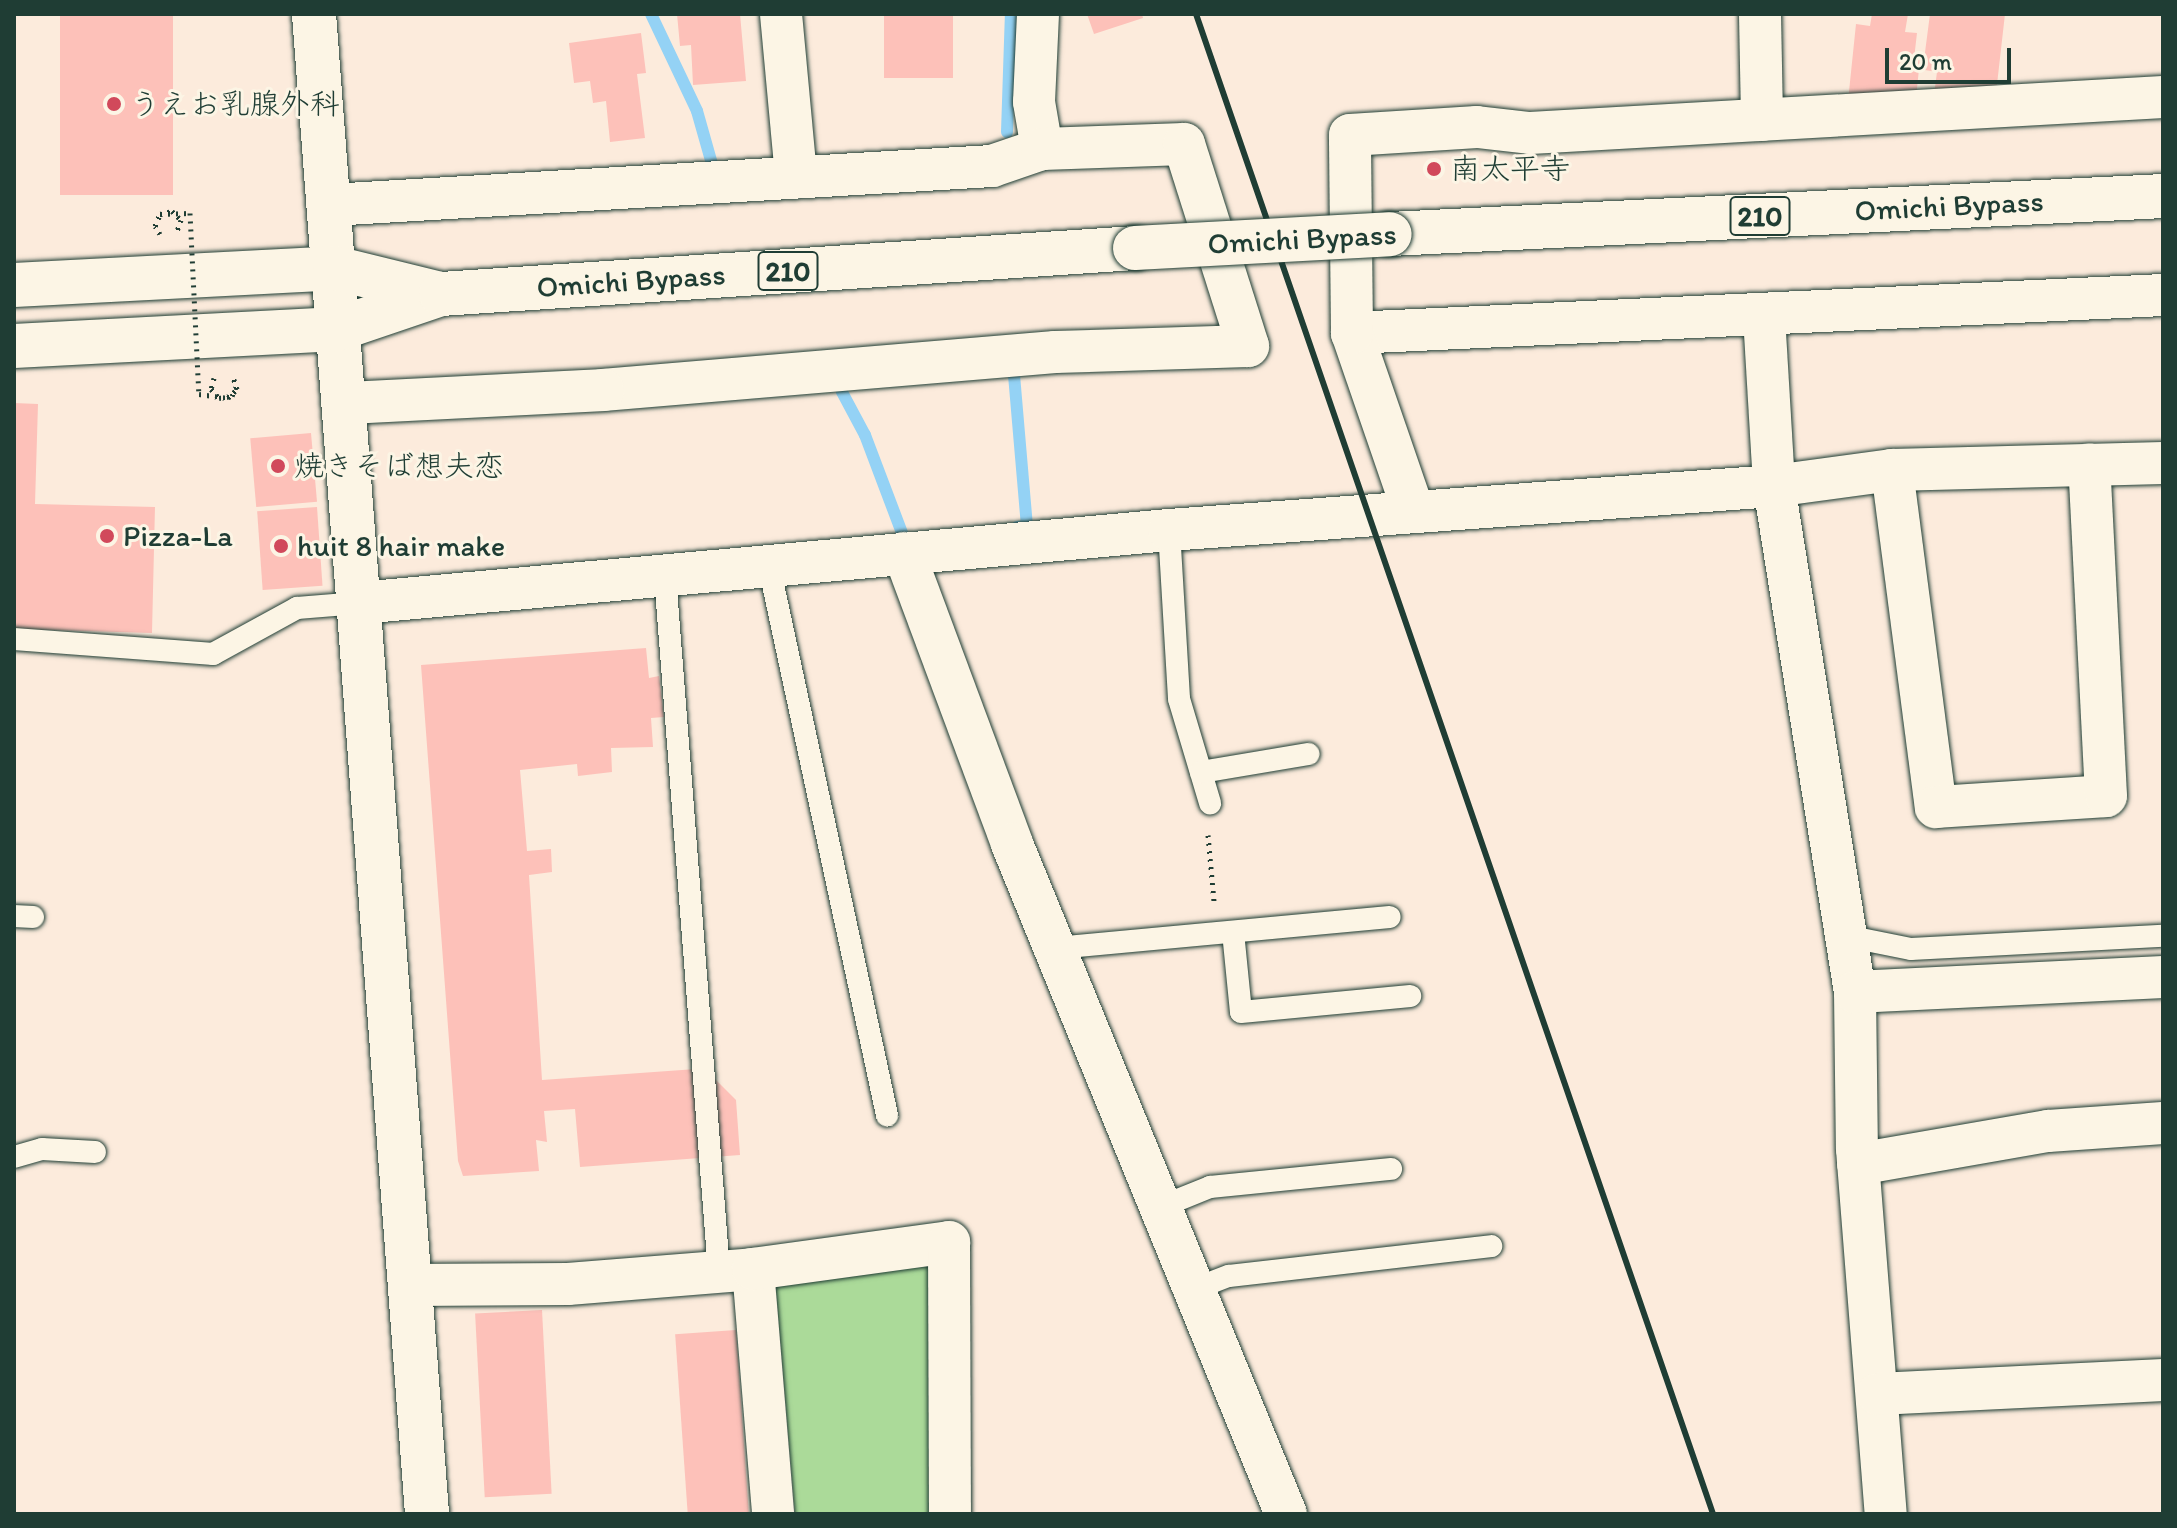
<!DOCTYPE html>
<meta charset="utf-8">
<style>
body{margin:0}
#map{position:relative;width:2177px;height:1528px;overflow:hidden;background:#fcebdc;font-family:Itim,"Klee One",sans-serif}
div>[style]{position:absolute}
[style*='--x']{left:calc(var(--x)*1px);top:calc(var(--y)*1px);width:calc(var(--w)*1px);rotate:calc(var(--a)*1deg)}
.green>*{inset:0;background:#abda99}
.stream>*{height:12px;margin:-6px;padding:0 6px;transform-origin:6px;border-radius:6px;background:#94d2f5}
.building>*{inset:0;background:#fdc1b9;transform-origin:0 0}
.path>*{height:5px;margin-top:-2.5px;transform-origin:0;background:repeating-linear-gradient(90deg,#1f3d34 0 2px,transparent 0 8px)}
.roads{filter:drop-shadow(0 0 2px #1f3d34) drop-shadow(0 0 2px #1f3d34)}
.service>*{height:22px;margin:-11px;padding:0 11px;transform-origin:11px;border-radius:11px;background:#fcf5e5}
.minor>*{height:42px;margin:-21px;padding:0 21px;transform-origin:21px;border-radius:21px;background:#fcf5e5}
.tertiary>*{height:44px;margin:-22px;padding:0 22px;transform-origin:22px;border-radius:22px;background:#fcf5e5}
.trunk>*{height:44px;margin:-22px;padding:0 22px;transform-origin:22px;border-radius:22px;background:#fcf5e5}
.rail>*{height:6px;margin:-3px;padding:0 3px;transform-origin:3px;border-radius:3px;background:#1f3d34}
.path-bridge>*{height:5px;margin-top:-2.5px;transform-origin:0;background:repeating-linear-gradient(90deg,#1f3d34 0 2px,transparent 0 8px)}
.bridges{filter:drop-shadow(0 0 2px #1f3d34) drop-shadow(0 0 2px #1f3d34)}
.trunk-bridge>*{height:44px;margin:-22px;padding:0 22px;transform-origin:22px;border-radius:22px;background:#fcf5e5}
.dots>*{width:22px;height:22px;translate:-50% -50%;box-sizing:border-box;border:4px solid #fcf5e5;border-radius:50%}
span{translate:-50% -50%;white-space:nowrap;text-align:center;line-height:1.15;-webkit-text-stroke:6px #fcf5e5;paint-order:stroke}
.shield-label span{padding:2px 6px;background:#fcf5e5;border:2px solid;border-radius:6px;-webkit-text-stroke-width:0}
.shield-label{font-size:28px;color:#1f3d34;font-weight:700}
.poi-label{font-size:30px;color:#1f3d34}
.left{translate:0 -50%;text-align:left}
.street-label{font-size:30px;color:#1f3d34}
.frame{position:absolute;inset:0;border:16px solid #1f3d34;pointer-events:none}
.scale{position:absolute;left:1885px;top:48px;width:126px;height:36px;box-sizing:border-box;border:4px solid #1f3d34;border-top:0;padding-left:10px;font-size:24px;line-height:28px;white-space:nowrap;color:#1f3d34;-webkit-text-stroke:6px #fcf5e5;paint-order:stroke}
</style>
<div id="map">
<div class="green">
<i style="clip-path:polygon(931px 1266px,930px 1514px,795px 1514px,775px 1280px)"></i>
</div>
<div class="stream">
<i style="--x:651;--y:14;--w:107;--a:64.6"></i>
<i style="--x:697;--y:111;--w:55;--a:74.2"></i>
<i style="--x:1007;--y:132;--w:118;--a:-88.1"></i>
<i style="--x:1014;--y:375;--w:152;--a:85.1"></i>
<i style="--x:1027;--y:526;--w:10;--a:174"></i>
<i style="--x:842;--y:392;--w:49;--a:61.9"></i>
<i style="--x:865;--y:435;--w:110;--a:69.3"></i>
</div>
<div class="building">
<i style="left:60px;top:14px;width:113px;height:181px"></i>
<i style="clip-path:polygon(677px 14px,740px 14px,746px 81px,693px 85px,691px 45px,680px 46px)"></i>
<i style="left:884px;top:14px;width:69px;height:64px"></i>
<i style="clip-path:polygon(1087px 14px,1142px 14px,1143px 18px,1094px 34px)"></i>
<i style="clip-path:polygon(1872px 14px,1908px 14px,1905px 32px,1917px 33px,1914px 59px,1924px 60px,1930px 14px,2005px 14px,1995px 102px,1934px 95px,1937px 72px,1919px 69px,1915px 108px,1848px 101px,1856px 24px,1870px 26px)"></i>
<i style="clip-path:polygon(641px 33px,646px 73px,637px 74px,645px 138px,610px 142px,606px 101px,593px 103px,590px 81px,574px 83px,569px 43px)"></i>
<i style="clip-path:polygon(14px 403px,38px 404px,35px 504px,155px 507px,152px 633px,14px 629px)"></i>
<i style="left:311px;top:433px;width:69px;height:61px;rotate:85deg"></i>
<i style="left:317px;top:507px;width:79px;height:60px;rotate:86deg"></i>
<i style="clip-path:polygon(646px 648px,649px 678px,659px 676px,664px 717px,651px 718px,653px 747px,611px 748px,612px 772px,578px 776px,577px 764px,520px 770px,527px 851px,551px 849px,552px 872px,529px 875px,542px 1080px,710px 1068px,711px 1075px,736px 1100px,740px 1155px,580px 1167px,575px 1109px,544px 1111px,547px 1142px,536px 1140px,539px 1171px,463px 1176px,458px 1161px,421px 665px)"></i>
<i style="left:542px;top:1310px;width:184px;height:67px;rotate:87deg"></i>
<i style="left:736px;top:1330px;width:184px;height:61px;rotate:86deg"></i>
</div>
<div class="path">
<i style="--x:155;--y:226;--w:13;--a:-67"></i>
<i style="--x:160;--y:214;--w:12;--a:-14"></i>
<i style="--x:172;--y:211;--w:13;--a:45"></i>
<i style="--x:181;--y:220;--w:15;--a:110"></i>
<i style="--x:160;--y:234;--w:9;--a:-122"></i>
<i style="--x:155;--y:226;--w:13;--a:-67"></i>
<i style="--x:160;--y:214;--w:30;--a:-2"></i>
<i style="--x:214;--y:378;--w:11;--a:105"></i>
<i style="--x:211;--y:389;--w:12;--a:48"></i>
<i style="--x:219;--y:398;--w:13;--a:-9"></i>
<i style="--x:232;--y:396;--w:12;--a:-66"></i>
<i style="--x:199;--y:394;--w:29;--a:8"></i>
<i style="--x:228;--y:398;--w:13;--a:-45"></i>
<i style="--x:237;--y:389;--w:13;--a:-108"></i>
<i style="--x:1208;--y:835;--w:66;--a:84.8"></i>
</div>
<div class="roads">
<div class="service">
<i style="--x:1169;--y:530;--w:169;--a:86.6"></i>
<i style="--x:1179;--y:699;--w:109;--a:73.4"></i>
<i style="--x:769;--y:566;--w:562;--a:77.87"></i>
<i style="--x:665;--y:576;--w:698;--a:85.56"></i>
<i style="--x:14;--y:639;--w:200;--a:4.3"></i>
<i style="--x:213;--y:654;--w:96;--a:-28.7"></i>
<i style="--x:297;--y:608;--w:62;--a:-4.6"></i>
<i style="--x:1201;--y:772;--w:109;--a:-9.5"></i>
<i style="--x:14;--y:916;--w:19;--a:3"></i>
<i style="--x:1233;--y:932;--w:80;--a:84.3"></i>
<i style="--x:1241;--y:1012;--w:170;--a:-5.4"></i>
<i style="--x:1846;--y:936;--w:66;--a:11.3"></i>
<i style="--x:1911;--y:949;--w:252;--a:-3"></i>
<i style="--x:1056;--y:948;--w:335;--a:-5.3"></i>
<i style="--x:14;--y:1157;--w:29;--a:-16"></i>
<i style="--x:42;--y:1149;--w:53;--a:3.2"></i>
<i style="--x:1163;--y:1206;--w:51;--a:-22"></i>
<i style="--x:1210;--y:1187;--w:182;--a:-5.7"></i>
<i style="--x:1197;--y:1288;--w:34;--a:-21"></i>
<i style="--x:1229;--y:1276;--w:264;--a:-6.5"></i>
</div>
<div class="minor">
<i style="--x:781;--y:14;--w:164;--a:84.7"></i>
<i style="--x:1038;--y:14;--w:88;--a:92.6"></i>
<i style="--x:1034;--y:102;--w:48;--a:80.3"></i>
<i style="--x:1760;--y:14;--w:106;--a:88.9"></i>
<i style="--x:330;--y:205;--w:663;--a:-3.37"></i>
<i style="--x:992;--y:166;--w:53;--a:-18.8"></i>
<i style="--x:1042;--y:149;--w:142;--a:-2"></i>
<i style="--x:1184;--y:144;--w:212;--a:72.4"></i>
<i style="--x:1248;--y:346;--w:193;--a:178.2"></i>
<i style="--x:1055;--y:352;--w:454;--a:175.2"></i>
<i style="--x:603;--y:390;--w:259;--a:177.1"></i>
<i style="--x:1764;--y:316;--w:170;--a:86.6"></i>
<i style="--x:1774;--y:486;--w:512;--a:80.91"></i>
<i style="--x:1855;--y:992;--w:157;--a:89.3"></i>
<i style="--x:1857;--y:1149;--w:366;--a:85.5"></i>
<i style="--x:1352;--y:333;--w:812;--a:-2.68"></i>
<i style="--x:1892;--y:470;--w:340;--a:82.6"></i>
<i style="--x:1936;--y:807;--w:170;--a:-3.7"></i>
<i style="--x:2106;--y:796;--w:332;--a:-92.9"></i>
<i style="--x:1413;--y:510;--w:187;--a:-109"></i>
<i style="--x:1352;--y:333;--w:198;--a:-90.6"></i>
<i style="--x:1350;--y:135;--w:127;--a:-3.6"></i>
<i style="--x:1477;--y:127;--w:53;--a:6.5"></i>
<i style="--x:1530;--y:133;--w:634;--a:-3.26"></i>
<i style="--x:904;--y:553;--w:310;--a:69.6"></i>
<i style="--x:1012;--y:844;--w:724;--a:67.76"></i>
<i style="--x:359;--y:603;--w:813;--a:-5.15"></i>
<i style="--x:1169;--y:530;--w:607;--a:-4.16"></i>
<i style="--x:1774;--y:486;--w:119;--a:-7.7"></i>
<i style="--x:1892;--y:470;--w:271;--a:-1.5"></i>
<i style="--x:1855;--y:992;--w:308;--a:-2.8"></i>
<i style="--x:1858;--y:1164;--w:193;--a:-9.9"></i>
<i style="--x:2048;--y:1131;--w:115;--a:-4"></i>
<i style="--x:753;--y:1269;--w:246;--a:85.3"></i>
<i style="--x:410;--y:1285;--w:158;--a:-0.4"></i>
<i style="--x:568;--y:1284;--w:186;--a:-4.6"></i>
<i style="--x:753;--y:1269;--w:198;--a:-7.8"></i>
<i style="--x:949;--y:1242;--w:272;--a:89.8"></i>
<i style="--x:1878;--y:1394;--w:285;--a:-2.8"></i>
</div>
<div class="tertiary">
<i style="--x:314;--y:14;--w:1504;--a:85.69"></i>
</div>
<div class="trunk">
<i style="--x:1390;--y:234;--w:774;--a:-2.81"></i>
<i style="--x:14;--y:285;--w:321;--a:-3"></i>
<i style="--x:335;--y:268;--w:109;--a:13.8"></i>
<i style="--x:14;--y:346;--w:324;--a:-3"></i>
<i style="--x:338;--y:329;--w:109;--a:-18.8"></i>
<i style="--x:441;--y:294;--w:696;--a:-3.79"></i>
</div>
</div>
<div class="rail">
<i style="--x:1196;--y:14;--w:1587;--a:70.98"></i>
</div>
<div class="path-bridge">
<i style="--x:190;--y:213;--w:181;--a:87.2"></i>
</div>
<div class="bridges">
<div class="trunk-bridge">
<i style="--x:1135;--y:248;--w:255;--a:-3.1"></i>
</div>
</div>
<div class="dots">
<i style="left:114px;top:104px;background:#d1495b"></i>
<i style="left:1434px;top:169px;background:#d1495b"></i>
<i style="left:278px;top:466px;background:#d1495b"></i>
<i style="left:107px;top:536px;background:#d1495b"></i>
<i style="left:281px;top:546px;background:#d1495b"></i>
</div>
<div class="shield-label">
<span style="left:1760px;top:216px">210</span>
<span style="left:788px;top:271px">210</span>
</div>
<div class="poi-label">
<span class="left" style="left:130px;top:104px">うえお乳腺外科</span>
<span class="left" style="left:1450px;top:169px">南太平寺</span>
<span class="left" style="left:294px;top:466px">焼きそば想夫恋</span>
<span class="left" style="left:123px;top:536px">Pizza-La</span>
<span class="left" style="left:297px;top:546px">huit 8 hair make</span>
</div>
<div class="street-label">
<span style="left:1949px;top:206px;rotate:-3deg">Omichi Bypass</span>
<span style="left:1302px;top:239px;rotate:-3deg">Omichi Bypass</span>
<span style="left:631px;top:281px;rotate:-4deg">Omichi Bypass</span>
</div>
<div class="frame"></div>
<div class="scale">20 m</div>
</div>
